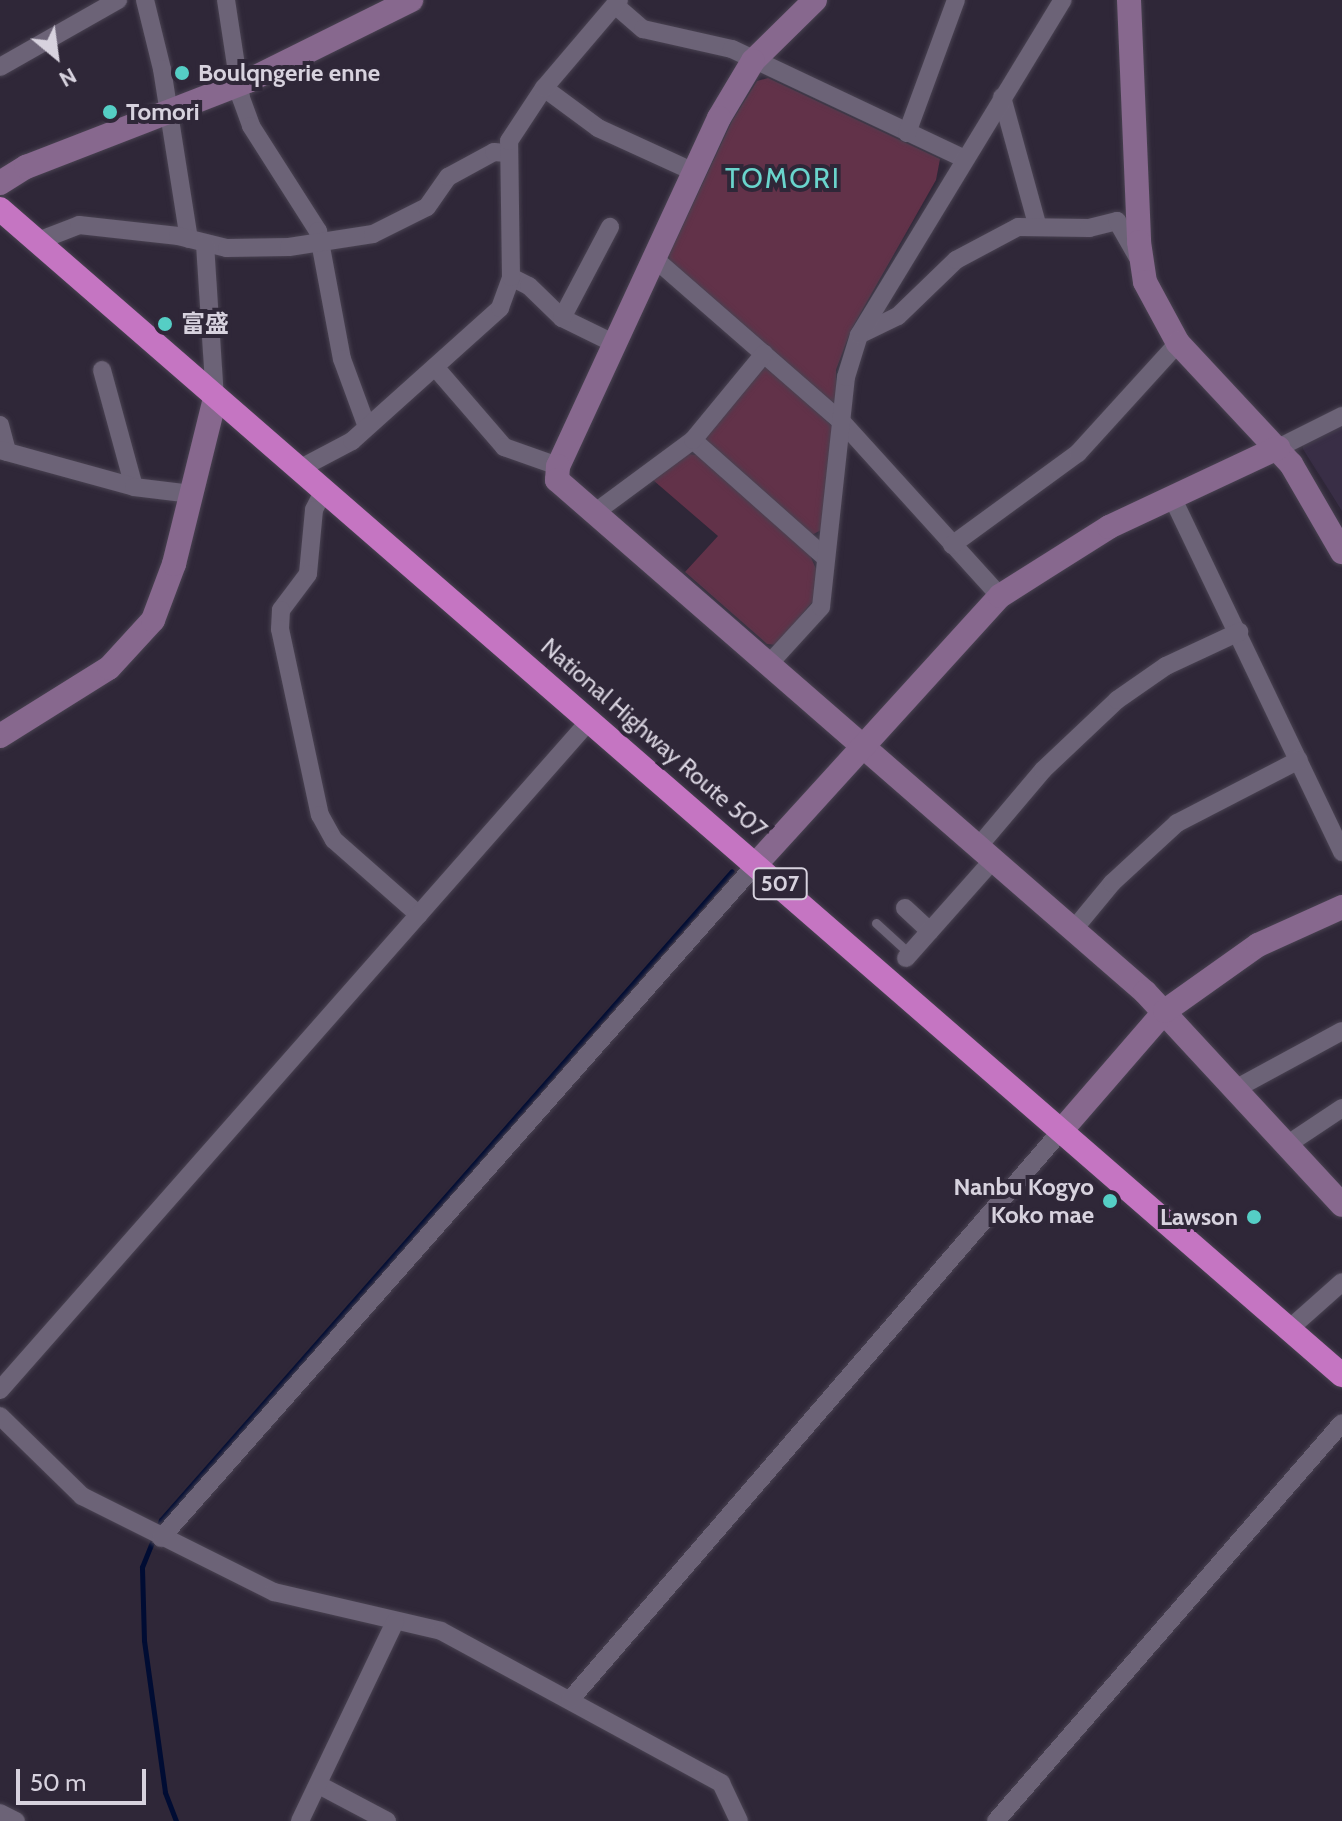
<!DOCTYPE html>
<meta charset="utf-8">
<style>
body{margin:0}
#map{position:relative;width:1342px;height:1821px;overflow:hidden;background:#2f2738;font-family:Cabin,"Noto Sans JP",sans-serif}
div>[style]{position:absolute}
[style*='--x']{left:calc(var(--x)*1px);top:calc(var(--y)*1px);width:calc(var(--w)*1px);rotate:calc(var(--a)*1deg)}
.built>*{inset:0;background:#392e46}
.green>*{inset:0;background:#623249}
.stream>*{height:5px;margin:-2.5px;padding:0 2.5px;transform-origin:2.5px;border-radius:2.5px;background:#000c33}
.roads{filter:drop-shadow(0 0 2px #494251) drop-shadow(0 0 2px #494251)}
.lane>*{height:9px;margin:-4.5px;padding:0 4.5px;transform-origin:4.5px;border-radius:4.5px;background:#6c6377}
.street>*{height:18px;margin:-9px;padding:0 9px;transform-origin:9px;border-radius:9px;background:#6c6377}
.secondary>*{height:24px;margin:-12px;padding:0 12px;transform-origin:12px;border-radius:12px;background:#87688e}
.highway>*{height:24px;margin:-12px;padding:0 12px;transform-origin:12px;border-radius:12px;background:#c575c2}
.dots>*{width:22px;height:22px;translate:-50% -50%;box-sizing:border-box;border:4px solid #2f2738;border-radius:50%}
span{translate:-50% -50%;white-space:nowrap;text-align:center;line-height:1.15;-webkit-text-stroke:8px #2f2738;paint-order:stroke}
.shield-label span{padding:2px 6px;background:#2f2738;border:2px solid;border-radius:6px;-webkit-text-stroke-width:0}
.shield-label{font-size:22px;color:#d7d2de;font-weight:700}
.poi-label{font-size:24px;color:#d7d2de;font-weight:700}
.left{translate:0 -50%;text-align:left}
.right{translate:-100% -50%;text-align:right}
.street-label{font-size:24px;color:#d7d2de}
.quarter-label{font-size:28px;color:#6ad5cd;letter-spacing:2px}
.north{position:absolute;left:16px;top:16px;width:80px;height:80px;-webkit-text-stroke:6px #2f2738;paint-order:stroke;rotate:151deg;font-size:22px;font-weight:700;line-height:32px;text-align:center;color:#d7d2de}
.north::after{content:'';display:block;margin:auto;width:28px;height:36px;background:#d7d2de;clip-path:polygon(50% 0,100% 100%,50% 72%,0 100%)}
.scale{position:absolute;left:16px;top:1769px;width:130px;height:36px;box-sizing:border-box;border:4px solid #d7d2de;border-top:0;padding-left:10px;font-size:24px;line-height:28px;white-space:nowrap;color:#d7d2de;-webkit-text-stroke:6px #2f2738;paint-order:stroke}
</style>
<div id="map">
<div class="built">
<i style="clip-path:polygon(1342px 424px,1342px 511px,1303px 449px,1303px 442px)"></i>
</div>
<div class="green">
<i style="clip-path:polygon(768px 78px,940px 159px,936px 180px,851px 330px,836px 370px,836px 407px,670px 264px,669px 255px,732px 121px,757px 81px)"></i>
<i style="clip-path:polygon(769px 367px,835px 429px,823px 529px,810px 536px,705px 442px,704px 436px,761px 368px)"></i>
<i style="clip-path:polygon(688px 454px,697px 455px,809px 553px,817px 571px,813px 601px,776px 645px,767px 644px,685px 572px,718px 536px,653px 480px)"></i>
</div>
<div class="stream">
<i style="--x:176;--y:1821;--w:31;--a:-111"></i>
<i style="--x:165;--y:1792;--w:153;--a:-97.9"></i>
<i style="--x:144;--y:1640;--w:73;--a:-91.6"></i>
<i style="--x:142;--y:1567;--w:51;--a:-68"></i>
<i style="--x:161;--y:1520;--w:864;--a:-48.66"></i>
</div>
<div class="roads">
<div class="lane">
<i style="--x:876;--y:923;--w:46;--a:42.4"></i>
</div>
<div class="street">
<i style="--x:145;--y:0;--w:71;--a:76.2"></i>
<i style="--x:162;--y:69;--w:172;--a:81"></i>
<i style="--x:226;--y:0;--w:99;--a:81.3"></i>
<i style="--x:241;--y:98;--w:30;--a:70"></i>
<i style="--x:251;--y:126;--w:125;--a:57.5"></i>
<i style="--x:318;--y:231;--w:130;--a:79.4"></i>
<i style="--x:342;--y:359;--w:72;--a:69.8"></i>
<i style="--x:615;--y:5;--w:37;--a:41"></i>
<i style="--x:643;--y:29;--w:91;--a:12.7"></i>
<i style="--x:732;--y:49;--w:255;--a:25.3"></i>
<i style="--x:0;--y:67;--w:136;--a:-29.6"></i>
<i style="--x:544;--y:88;--w:67;--a:36.5"></i>
<i style="--x:598;--y:128;--w:103;--a:24.6"></i>
<i style="--x:1002;--y:97;--w:132;--a:74.6"></i>
<i style="--x:907;--y:133;--w:142;--a:-69.8"></i>
<i style="--x:38;--y:241;--w:44;--a:-21.3"></i>
<i style="--x:79;--y:225;--w:100;--a:6.3"></i>
<i style="--x:178;--y:236;--w:50;--a:13.8"></i>
<i style="--x:227;--y:248;--w:62;--a:-0.9"></i>
<i style="--x:289;--y:247;--w:85;--a:-8.8"></i>
<i style="--x:373;--y:234;--w:60;--a:-26.6"></i>
<i style="--x:427;--y:207;--w:37;--a:-55"></i>
<i style="--x:448;--y:177;--w:52;--a:-28.5"></i>
<i style="--x:494;--y:152;--w:12;--a:5"></i>
<i style="--x:205;--y:244;--w:154;--a:86.3"></i>
<i style="--x:655;--y:259;--w:249;--a:41.1"></i>
<i style="--x:843;--y:423;--w:234;--a:47.8"></i>
<i style="--x:511;--y:277;--w:20;--a:27"></i>
<i style="--x:529;--y:286;--w:46;--a:44.1"></i>
<i style="--x:562;--y:318;--w:59;--a:26.1"></i>
<i style="--x:562;--y:318;--w:103;--a:-62.2"></i>
<i style="--x:859;--y:335;--w:43;--a:-26"></i>
<i style="--x:898;--y:316;--w:81;--a:-44"></i>
<i style="--x:956;--y:260;--w:70;--a:-28"></i>
<i style="--x:1018;--y:227;--w:71;--a:0.8"></i>
<i style="--x:1089;--y:228;--w:29;--a:-14"></i>
<i style="--x:1117;--y:221;--w:40;--a:60.3"></i>
<i style="--x:435;--y:367;--w:106;--a:49.2"></i>
<i style="--x:504;--y:447;--w:57;--a:19.4"></i>
<i style="--x:102;--y:370;--w:121;--a:74.7"></i>
<i style="--x:0;--y:425;--w:28;--a:75"></i>
<i style="--x:693;--y:440;--w:178;--a:41.6"></i>
<i style="--x:1278;--y:448;--w:72;--a:-26.6"></i>
<i style="--x:0;--y:450;--w:139;--a:15.4"></i>
<i style="--x:134;--y:487;--w:58;--a:6.9"></i>
<i style="--x:299;--y:469;--w:60;--a:-27.8"></i>
<i style="--x:352;--y:441;--w:199;--a:-41.9"></i>
<i style="--x:500;--y:308;--w:33;--a:-70"></i>
<i style="--x:511;--y:277;--w:136;--a:-90.8"></i>
<i style="--x:509;--y:141;--w:64;--a:-56.6"></i>
<i style="--x:544;--y:88;--w:116;--a:-49.6"></i>
<i style="--x:324;--y:490;--w:22;--a:117"></i>
<i style="--x:314;--y:510;--w:64;--a:95.4"></i>
<i style="--x:308;--y:574;--w:45;--a:126.9"></i>
<i style="--x:281;--y:610;--w:19;--a:93"></i>
<i style="--x:280;--y:629;--w:190;--a:77.9"></i>
<i style="--x:320;--y:815;--w:29;--a:61"></i>
<i style="--x:334;--y:840;--w:113;--a:41.4"></i>
<i style="--x:1172;--y:497;--w:394;--a:64.4"></i>
<i style="--x:597;--y:511;--w:119;--a:-36.5"></i>
<i style="--x:693;--y:440;--w:112;--a:-50.5"></i>
<i style="--x:952;--y:545;--w:156;--a:-36.1"></i>
<i style="--x:1078;--y:453;--w:149;--a:-47.7"></i>
<i style="--x:769;--y:664;--w:77;--a:-47.6"></i>
<i style="--x:821;--y:607;--w:231;--a:-83.8"></i>
<i style="--x:846;--y:377;--w:44;--a:-72.8"></i>
<i style="--x:859;--y:335;--w:392;--a:-58.7"></i>
<i style="--x:978;--y:847;--w:101;--a:-49.8"></i>
<i style="--x:1043;--y:770;--w:102;--a:-43.4"></i>
<i style="--x:1117;--y:700;--w:60;--a:-34.8"></i>
<i style="--x:1166;--y:666;--w:81;--a:-25"></i>
<i style="--x:905;--y:908;--w:34;--a:43"></i>
<i style="--x:1074;--y:929;--w:60;--a:-50.4"></i>
<i style="--x:1112;--y:883;--w:88;--a:-42.7"></i>
<i style="--x:1177;--y:823;--w:137;--a:-27.3"></i>
<i style="--x:906;--y:958;--w:131;--a:-48.4"></i>
<i style="--x:1237;--y:1088;--w:119;--a:-28.5"></i>
<i style="--x:1288;--y:1144;--w:65;--a:-33.7"></i>
<i style="--x:1288;--y:1330;--w:72;--a:-41.6"></i>
<i style="--x:0;--y:1390;--w:893;--a:-48.63"></i>
<i style="--x:0;--y:1416;--w:115;--a:44.3"></i>
<i style="--x:82;--y:1496;--w:215;--a:26.6"></i>
<i style="--x:274;--y:1592;--w:171;--a:13.1"></i>
<i style="--x:441;--y:1631;--w:319;--a:28.5"></i>
<i style="--x:721;--y:1783;--w:42;--a:64.7"></i>
<i style="--x:161;--y:1538;--w:900;--a:-48.56"></i>
<i style="--x:570;--y:1700;--w:752;--a:-49.21"></i>
<i style="--x:319;--y:1785;--w:77;--a:27.9"></i>
<i style="--x:0;--y:1813;--w:18;--a:27"></i>
<i style="--x:300;--y:1821;--w:221;--a:-64.5"></i>
<i style="--x:996;--y:1821;--w:527;--a:-49"></i>
</div>
<div class="secondary">
<i style="--x:815;--y:0;--w:87;--a:135.5"></i>
<i style="--x:753;--y:61;--w:66;--a:120.8"></i>
<i style="--x:719;--y:118;--w:383;--a:114.8"></i>
<i style="--x:558;--y:466;--w:14;--a:94"></i>
<i style="--x:557;--y:480;--w:780;--a:41.05"></i>
<i style="--x:1145;--y:992;--w:290;--a:47.2"></i>
<i style="--x:1129;--y:0;--w:242;--a:87.6"></i>
<i style="--x:1139;--y:242;--w:40;--a:81.5"></i>
<i style="--x:1145;--y:282;--w:69;--a:61.6"></i>
<i style="--x:1178;--y:343;--w:166;--a:47"></i>
<i style="--x:1291;--y:464;--w:102;--a:59.9"></i>
<i style="--x:0;--y:183;--w:31;--a:-32"></i>
<i style="--x:26;--y:167;--w:240;--a:-21.2"></i>
<i style="--x:250;--y:80;--w:180;--a:-26.4"></i>
<i style="--x:0;--y:736;--w:128;--a:-32"></i>
<i style="--x:109;--y:668;--w:65;--a:-47.5"></i>
<i style="--x:153;--y:620;--w:60;--a:-69.4"></i>
<i style="--x:174;--y:564;--w:171;--a:-76.1"></i>
<i style="--x:757;--y:863;--w:361;--a:-47.7"></i>
<i style="--x:1000;--y:596;--w:129;--a:-32.3"></i>
<i style="--x:1109;--y:527;--w:187;--a:-25.1"></i>
<i style="--x:1061;--y:1131;--w:159;--a:-49.1"></i>
<i style="--x:1165;--y:1011;--w:114;--a:-35.4"></i>
<i style="--x:1258;--y:945;--w:92;--a:-24.3"></i>
</div>
<div class="highway">
<i style="--x:0;--y:209;--w:1778;--a:40.99"></i>
</div>
</div>
<div class="dots">
<i style="left:182px;top:73px;background:#55cec5"></i>
<i style="left:110px;top:112px;background:#55cec5"></i>
<i style="left:165px;top:324px;background:#55cec5"></i>
<i style="left:1110px;top:1201px;background:#55cec5"></i>
<i style="left:1254px;top:1217px;background:#55cec5"></i>
</div>
<div class="shield-label">
<span style="left:780px;top:884px">507</span>
</div>
<div class="poi-label">
<span class="left" style="left:198px;top:73px">Boulqngerie enne</span>
<span class="left" style="left:126px;top:112px">Tomori</span>
<span class="left" style="left:181px;top:324px">富盛</span>
<span class="right" style="left:1094px;top:1201px">Nanbu Kogyo<br>Koko mae</span>
<span class="right" style="left:1238px;top:1217px">Lawson</span>
</div>
<div class="street-label">
<span style="left:654px;top:738px;rotate:41deg">National Highway Route 507</span>
</div>
<div class="quarter-label">
<span style="left:783px;top:178px">TOMORI</span>
</div>
<div class="north">N</div>
<div class="scale">50 m</div>
</div>
